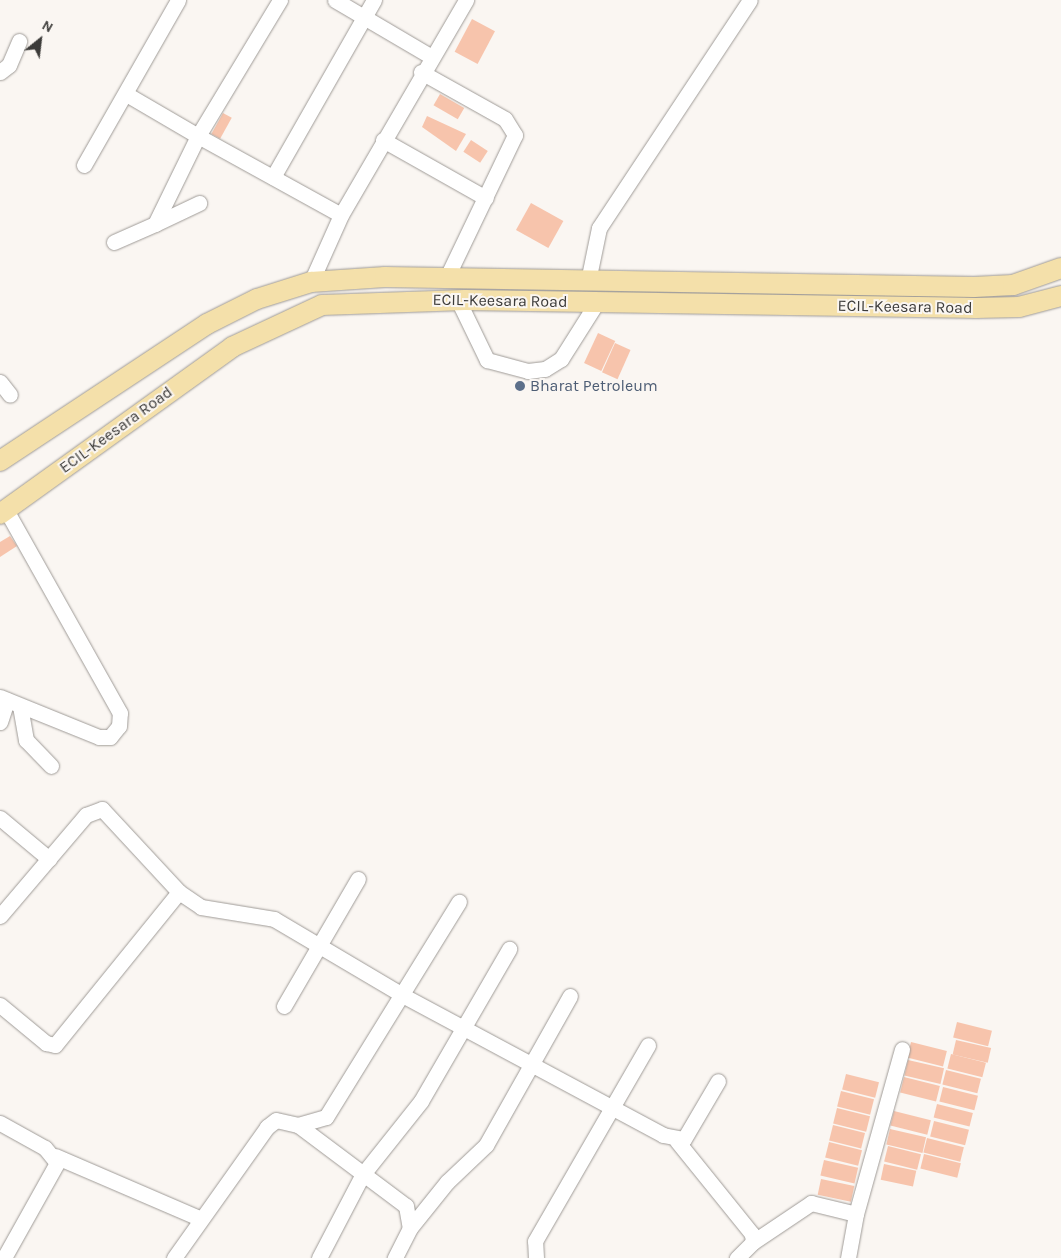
<!DOCTYPE html>
<style>
body{margin:0}
#map{position:relative;width:1061px;height:1258px;overflow:hidden;background:#faf6f2;font-family:Karla,sans-serif}
div>[style]{position:absolute}
[style*='--x']{left:calc(var(--x)*1px);top:calc(var(--y)*1px);width:calc(var(--w)*1px);rotate:calc(var(--a)*1deg)}
.building>*{inset:0;background:#f7c4ac;transform-origin:0 0}
.roads{filter:drop-shadow(0 0 1px #9f9b97) drop-shadow(0 0 1px #9f9b97)}
.minor>*{height:15px;margin:-7.5px;padding:0 7.5px;transform-origin:7.5px;border-radius:7.5px;background:#fff}
.major>*{height:20px;margin:-10px;padding:0 10px;transform-origin:10px;border-radius:10px;background:#f4e0aa}
.dots>*{width:14px;height:14px;translate:-50% -50%;box-sizing:border-box;border:2px solid #faf6f2;border-radius:50%}
span{translate:-50% -50%;white-space:nowrap;text-align:center;line-height:1.15;-webkit-text-stroke:4px #faf6f2;paint-order:stroke}
.street-label{font-size:16px;color:#3c3b39}
.service-label{font-size:16px;color:#4e5e75}
.left{translate:0 -50%;text-align:left}
.north{position:absolute;left:15px;top:15px;width:50px;height:50px;-webkit-text-stroke:4px #faf6f2;paint-order:stroke;rotate:29deg;font-size:14px;font-weight:700;line-height:20px;text-align:center;color:#3c3b39}
.north::after{content:'';display:block;margin:auto;width:18px;height:22px;background:#3c3b39;clip-path:polygon(50% 0,100% 100%,50% 72%,0 100%)}
</style>
<div id="map">
<div class="building">
<i style="left:472px;top:19px;width:26px;height:37px;rotate:28deg"></i>
<i style="left:440px;top:94px;width:28px;height:13px;rotate:30deg"></i>
<i style="left:223px;top:113px;width:10px;height:24px;rotate:29deg"></i>
<i style="clip-path:polygon(427px 116px,466px 134px,456px 151px,422px 127px)"></i>
<i style="left:471px;top:140px;width:20px;height:14px;rotate:33deg"></i>
<i style="left:531px;top:203px;width:37px;height:31px;rotate:29deg"></i>
<i style="left:598px;top:333px;width:19px;height:33px;rotate:25deg"></i>
<i style="left:615px;top:343px;width:17px;height:32px;rotate:24deg"></i>
<i style="clip-path:polygon(10px 536px,17px 546px,0 557px,0 542px)"></i>
<i style="left:957px;top:1022px;width:36px;height:16px;rotate:14deg"></i>
<i style="left:956px;top:1040px;width:36px;height:15px;rotate:13deg"></i>
<i style="left:911px;top:1042px;width:37px;height:16px;rotate:14deg"></i>
<i style="left:951px;top:1054px;width:36px;height:15px;rotate:14deg"></i>
<i style="left:908px;top:1060px;width:37px;height:16px;rotate:13deg"></i>
<i style="left:946px;top:1070px;width:36px;height:15px;rotate:14deg"></i>
<i style="left:846px;top:1074px;width:34px;height:16px;rotate:14deg"></i>
<i style="left:904px;top:1077px;width:37px;height:16px;rotate:14deg"></i>
<i style="left:943px;top:1087px;width:36px;height:15px;rotate:14deg"></i>
<i style="left:841px;top:1091px;width:34px;height:16px;rotate:14deg"></i>
<i style="left:937px;top:1104px;width:37px;height:14px;rotate:14deg"></i>
<i style="left:837px;top:1108px;width:34px;height:16px;rotate:14deg"></i>
<i style="left:894px;top:1111px;width:38px;height:15px;rotate:14deg"></i>
<i style="left:934px;top:1121px;width:36px;height:16px;rotate:14deg"></i>
<i style="left:833px;top:1125px;width:33px;height:16px;rotate:14deg"></i>
<i style="left:890px;top:1129px;width:37px;height:16px;rotate:13deg"></i>
<i style="left:927px;top:1138px;width:38px;height:15px;rotate:14deg"></i>
<i style="left:829px;top:1142px;width:34px;height:16px;rotate:14deg"></i>
<i style="left:888px;top:1146px;width:34px;height:16px;rotate:14deg"></i>
<i style="left:924px;top:1154px;width:38px;height:15px;rotate:14deg"></i>
<i style="left:824px;top:1160px;width:35px;height:16px;rotate:13deg"></i>
<i style="left:884px;top:1164px;width:33px;height:16px;rotate:12deg"></i>
<i style="left:821px;top:1179px;width:34px;height:16px;rotate:12deg"></i>
</div>
<div class="roads">
<div class="minor">
<i style="--x:280;--y:0;--w:159;--a:121.1"></i>
<i style="--x:198;--y:136;--w:163;--a:28.9"></i>
<i style="--x:335;--y:0;--w:110;--a:30.5"></i>
<i style="--x:0;--y:72;--w:11;--a:-38"></i>
<i style="--x:9;--y:65;--w:26;--a:-67"></i>
<i style="--x:421;--y:72;--w:96;--a:29.2"></i>
<i style="--x:505;--y:119;--w:19;--a:58"></i>
<i style="--x:515;--y:135;--w:160;--a:115.6"></i>
<i style="--x:383;--y:140;--w:118;--a:29.4"></i>
<i style="--x:84;--y:165;--w:190;--a:-60.3"></i>
<i style="--x:273;--y:177;--w:204;--a:-60.3"></i>
<i style="--x:155;--y:224;--w:49;--a:-25.5"></i>
<i style="--x:114;--y:242;--w:45;--a:-23.7"></i>
<i style="--x:155;--y:224;--w:98;--a:-64"></i>
<i style="--x:198;--y:136;--w:83;--a:-149.7"></i>
<i style="--x:588;--y:281;--w:54;--a:-78.3"></i>
<i style="--x:599;--y:228;--w:273;--a:-56.5"></i>
<i style="--x:311;--y:282;--w:73;--a:-65.9"></i>
<i style="--x:341;--y:215;--w:249;--a:-59.8"></i>
<i style="--x:458;--y:300;--w:67;--a:64.2"></i>
<i style="--x:487;--y:360;--w:42;--a:15"></i>
<i style="--x:528;--y:371;--w:17;--a:-7"></i>
<i style="--x:545;--y:369;--w:19;--a:-32"></i>
<i style="--x:561;--y:359;--w:67;--a:-57.7"></i>
<i style="--x:0;--y:382;--w:16;--a:52"></i>
<i style="--x:0;--y:697;--w:107;--a:22"></i>
<i style="--x:99;--y:737;--w:11;--a:0"></i>
<i style="--x:110;--y:737;--w:14;--a:-51"></i>
<i style="--x:119;--y:726;--w:13;--a:-86"></i>
<i style="--x:120;--y:713;--w:233;--a:-119.3"></i>
<i style="--x:20;--y:706;--w:35;--a:80"></i>
<i style="--x:26;--y:740;--w:36;--a:46"></i>
<i style="--x:0;--y:722;--w:23;--a:-72"></i>
<i style="--x:0;--y:818;--w:64;--a:39.9"></i>
<i style="--x:0;--y:916;--w:133;--a:-49.6"></i>
<i style="--x:86;--y:815;--w:17;--a:-21"></i>
<i style="--x:102;--y:809;--w:113;--a:47.1"></i>
<i style="--x:179;--y:892;--w:27;--a:34"></i>
<i style="--x:201;--y:907;--w:74;--a:9.3"></i>
<i style="--x:274;--y:919;--w:151;--a:30.6"></i>
<i style="--x:404;--y:996;--w:294;--a:28.2"></i>
<i style="--x:663;--y:1135;--w:21;--a:11"></i>
<i style="--x:684;--y:1139;--w:67;--a:-59.6"></i>
<i style="--x:0;--y:1005;--w:60;--a:39.6"></i>
<i style="--x:46;--y:1043;--w:9;--a:13"></i>
<i style="--x:55;--y:1045;--w:197;--a:-51"></i>
<i style="--x:284;--y:1006;--w:147;--a:-59.8"></i>
<i style="--x:0;--y:1123;--w:51;--a:29.1"></i>
<i style="--x:45;--y:1148;--w:19;--a:51"></i>
<i style="--x:57;--y:1163;--w:109;--a:119.2"></i>
<i style="--x:298;--y:1125;--w:135;--a:36.9"></i>
<i style="--x:406;--y:1206;--w:22;--a:80"></i>
<i style="--x:410;--y:1228;--w:34;--a:117"></i>
<i style="--x:677;--y:1141;--w:119;--a:51.1"></i>
<i style="--x:752;--y:1234;--w:8;--a:83"></i>
<i style="--x:753;--y:1242;--w:23;--a:135"></i>
<i style="--x:55;--y:1156;--w:159;--a:23.3"></i>
<i style="--x:410;--y:1228;--w:59;--a:-51.2"></i>
<i style="--x:447;--y:1182;--w:54;--a:-43.5"></i>
<i style="--x:486;--y:1145;--w:171;--a:-60.6"></i>
<i style="--x:753;--y:1242;--w:70;--a:-33.9"></i>
<i style="--x:811;--y:1203;--w:46;--a:13.7"></i>
<i style="--x:856;--y:1214;--w:171;--a:-74.4"></i>
<i style="--x:174;--y:1258;--w:161;--a:-54.6"></i>
<i style="--x:267;--y:1127;--w:11;--a:-38"></i>
<i style="--x:276;--y:1120;--w:23;--a:13"></i>
<i style="--x:298;--y:1125;--w:29;--a:-16"></i>
<i style="--x:326;--y:1117;--w:253;--a:-58.3"></i>
<i style="--x:319;--y:1258;--w:95;--a:-62.4"></i>
<i style="--x:363;--y:1174;--w:93;--a:-51.5"></i>
<i style="--x:421;--y:1101;--w:176;--a:-59.9"></i>
<i style="--x:536;--y:1258;--w:17;--a:-93"></i>
<i style="--x:535;--y:1241;--w:226;--a:-60"></i>
<i style="--x:848;--y:1258;--w:45;--a:-79.7"></i>
</div>
<div class="major">
<i style="--x:0;--y:461;--w:248;--a:-33.5"></i>
<i style="--x:207;--y:324;--w:56;--a:-26.6"></i>
<i style="--x:257;--y:299;--w:57;--a:-17.5"></i>
<i style="--x:311;--y:282;--w:74;--a:-3.9"></i>
<i style="--x:385;--y:277;--w:589;--a:0.97"></i>
<i style="--x:974;--y:287;--w:39;--a:-3"></i>
<i style="--x:1013;--y:285;--w:51;--a:-19.5"></i>
<i style="--x:0;--y:514;--w:286;--a:-35.7"></i>
<i style="--x:232;--y:347;--w:99;--a:-25"></i>
<i style="--x:322;--y:305;--w:143;--a:-2"></i>
<i style="--x:465;--y:300;--w:511;--a:0.9"></i>
<i style="--x:976;--y:308;--w:43;--a:-1.3"></i>
<i style="--x:1019;--y:307;--w:43;--a:-14.7"></i>
</div>
</div>
<div class="dots">
<i style="left:520px;top:386px;background:#5c6f8a"></i>
</div>
<div class="street-label">
<span style="left:500px;top:301px;rotate:1deg">ECIL-Keesara Road</span>
<span style="left:905px;top:307px;rotate:1deg">ECIL-Keesara Road</span>
<span style="left:116px;top:430px;rotate:-36deg">ECIL-Keesara Road</span>
</div>
<div class="service-label">
<span class="left" style="left:530px;top:386px">Bharat Petroleum</span>
</div>
<div class="north">N</div>
</div>
